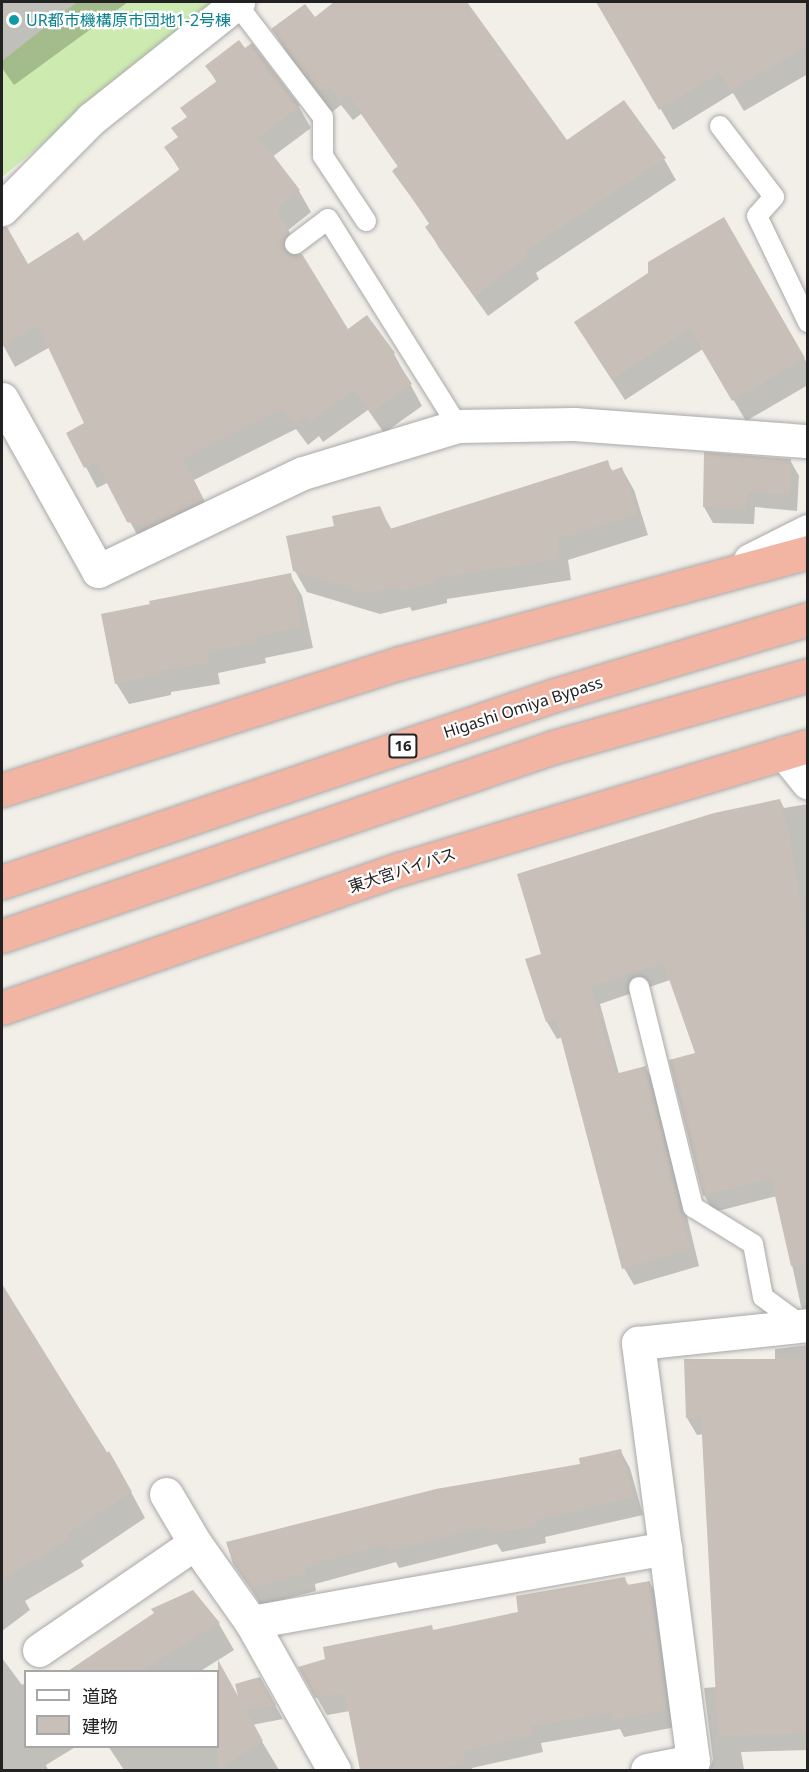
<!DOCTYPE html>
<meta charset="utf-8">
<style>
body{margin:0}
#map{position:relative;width:809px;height:1772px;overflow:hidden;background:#f2efe9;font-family:"Noto Sans","Noto Sans JP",sans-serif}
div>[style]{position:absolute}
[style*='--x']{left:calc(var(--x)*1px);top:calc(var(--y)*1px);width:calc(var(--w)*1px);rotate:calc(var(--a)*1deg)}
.grass>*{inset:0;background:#cdebb0}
.shadow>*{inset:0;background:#0003}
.building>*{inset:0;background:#c7bfb8}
.roads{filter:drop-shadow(0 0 2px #a9a9a9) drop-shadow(0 0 2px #a9a9a9)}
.service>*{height:20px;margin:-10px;padding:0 10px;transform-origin:10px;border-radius:10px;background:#fff}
.minor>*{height:33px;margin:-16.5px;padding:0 16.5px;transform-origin:16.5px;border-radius:16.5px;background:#fff}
.trunk>*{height:33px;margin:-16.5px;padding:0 16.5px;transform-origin:16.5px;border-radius:16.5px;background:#f2b4a3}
.dots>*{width:16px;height:16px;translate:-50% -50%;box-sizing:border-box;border:3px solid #fff;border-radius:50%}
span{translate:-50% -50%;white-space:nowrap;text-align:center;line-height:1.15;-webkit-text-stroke:4.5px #fff;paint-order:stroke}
.shield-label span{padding:2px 4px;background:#fff;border:2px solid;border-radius:4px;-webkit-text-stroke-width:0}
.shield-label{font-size:15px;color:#222;font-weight:700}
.culture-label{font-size:16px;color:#0d838f}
.left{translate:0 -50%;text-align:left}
.street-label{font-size:16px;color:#222}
.frame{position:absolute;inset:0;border:3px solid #222;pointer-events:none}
.legend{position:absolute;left:24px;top:1670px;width:195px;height:78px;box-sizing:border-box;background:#fff;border:2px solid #a7a7a7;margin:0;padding:8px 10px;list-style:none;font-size:18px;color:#222}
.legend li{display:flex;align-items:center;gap:12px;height:30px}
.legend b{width:30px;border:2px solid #a7a7a7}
</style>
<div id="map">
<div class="grass">
<i style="clip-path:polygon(77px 2px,216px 2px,2px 177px,2px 61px)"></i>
</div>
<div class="shadow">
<i style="clip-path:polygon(2px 2px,128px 2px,14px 85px,2px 68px)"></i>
<i style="clip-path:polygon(337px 2px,470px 2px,467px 4px,567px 142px,664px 159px,676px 180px,536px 273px,539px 279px,488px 316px,439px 248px,427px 227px,430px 225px,394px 171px,399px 168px,361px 114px,353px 120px,341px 105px,332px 112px,285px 50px,273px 30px,315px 19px)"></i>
<i style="clip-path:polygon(598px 2px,808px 2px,808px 74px,744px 111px,733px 93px,673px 130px)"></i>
<i style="clip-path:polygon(251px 46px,299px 107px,311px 128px,272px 157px,299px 191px,311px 212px,287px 231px,347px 331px,394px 354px,422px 406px,384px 433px,368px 410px,323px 442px,319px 436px,308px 445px,296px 429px,194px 480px,214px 521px,141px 542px,109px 482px,97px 488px,68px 433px,86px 424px,50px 347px,15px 367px,2px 343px,2px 259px,18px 250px,28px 266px,84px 243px,180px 171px,166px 147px,179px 138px,173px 128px,188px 118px,217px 83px,207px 66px)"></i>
<i style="clip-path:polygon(724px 219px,808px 365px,808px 385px,746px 421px,703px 349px,625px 400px,588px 343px,650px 274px)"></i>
<i style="clip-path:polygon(790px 460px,799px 476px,797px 511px,755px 507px,754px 524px,713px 523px,704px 507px)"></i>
<i style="clip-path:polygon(607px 462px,613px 472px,622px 469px,634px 490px,648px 535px,568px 560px,571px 580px,447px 599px,447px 603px,412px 611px,410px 607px,380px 614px,307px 592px,295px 571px,336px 527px,379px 508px,392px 530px)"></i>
<i style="clip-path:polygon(290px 575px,302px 596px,313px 648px,265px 658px,266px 663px,218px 673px,220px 684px,171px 692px,171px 695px,129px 704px,116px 683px)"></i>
<i style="clip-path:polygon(780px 800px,784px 808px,808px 804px,808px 1078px,767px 1083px,770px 1129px,808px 1126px,808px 1318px,801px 1306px,777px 1196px,714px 1212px,704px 1195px,697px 1054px,670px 980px,600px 1004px,619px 1074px,645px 1067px,655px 1084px,699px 1266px,634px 1285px,624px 1268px,563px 1037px,557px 1039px,547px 1022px,527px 960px,543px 955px)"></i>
<i style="clip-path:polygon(2px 1287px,124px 1479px,145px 1518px,81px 1561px,84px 1566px,25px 1601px,30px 1610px,2px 1631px)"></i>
<i style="clip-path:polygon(808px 1345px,808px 1750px,741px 1752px,744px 1770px,710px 1770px,713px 1759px,704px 1688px,717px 1687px,704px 1434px,697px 1435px,687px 1418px,686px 1360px,775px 1360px,775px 1349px)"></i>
<i style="clip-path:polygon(620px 1450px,630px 1468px,643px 1515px,545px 1537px,546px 1543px,502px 1552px,497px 1544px,399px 1568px,396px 1562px,315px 1584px,316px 1591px,261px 1605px,235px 1564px,582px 1466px)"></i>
<i style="clip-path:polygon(624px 1578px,629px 1586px,650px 1583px,659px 1600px,676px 1727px,624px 1737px,620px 1729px,541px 1743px,543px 1752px,472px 1768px,472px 1770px,362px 1770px,350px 1711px,327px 1715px,300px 1668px,433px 1631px,520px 1613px)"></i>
<i style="clip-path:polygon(193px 1591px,219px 1624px,234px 1650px,199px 1672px,71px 1672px)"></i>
<i style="clip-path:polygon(2px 1658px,22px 1685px,26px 1682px,26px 1746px,77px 1746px,46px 1765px,48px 1770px,2px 1770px)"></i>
<i style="clip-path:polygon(259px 1678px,283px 1719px,252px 1725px,279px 1770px,124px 1770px,108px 1746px,218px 1746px,218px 1719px,241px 1704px)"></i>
</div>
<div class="building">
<i style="clip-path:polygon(334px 2px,467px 2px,567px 140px,624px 100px,666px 158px,525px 252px,528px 257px,475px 296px,425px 227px,430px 223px,392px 171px,398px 166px,348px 94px,340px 100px,328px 85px,319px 92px,271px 29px,305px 4px,315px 17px)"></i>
<i style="clip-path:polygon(596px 2px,807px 2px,807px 46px,731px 91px,720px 73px,659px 110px)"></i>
<i style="clip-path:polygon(239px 40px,245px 48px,252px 43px,300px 106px,259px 137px,300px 190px,276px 209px,290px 233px,284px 240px,285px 251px,291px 255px,302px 254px,348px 329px,367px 315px,395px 353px,393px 355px,412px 384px,371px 413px,354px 390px,310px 422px,306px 416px,295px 425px,283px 409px,183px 459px,204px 500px,146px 527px,127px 522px,96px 462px,84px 468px,66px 433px,84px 423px,38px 326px,2px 347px,2px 227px,7px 227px,28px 264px,78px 232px,84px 241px,180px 169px,164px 147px,178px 137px,171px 128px,187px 117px,180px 108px,217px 81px,205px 66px)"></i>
<i style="clip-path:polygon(724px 217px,805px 358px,732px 401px,690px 329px,612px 380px,574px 322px,648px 273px,648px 262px)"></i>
<i style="clip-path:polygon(704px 452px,791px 459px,789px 495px,747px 492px,746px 509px,703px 507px)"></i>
<i style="clip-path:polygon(608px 460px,611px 471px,622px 467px,637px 514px,557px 539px,560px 559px,436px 578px,436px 582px,399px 591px,398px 587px,367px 593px,293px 571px,286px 536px,334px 526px,332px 516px,380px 506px,390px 529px)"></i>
<i style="clip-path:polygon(291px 573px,302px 627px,254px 637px,255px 642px,207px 652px,209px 663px,160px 671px,160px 674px,115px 684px,101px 614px,150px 604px,149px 601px)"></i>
<i style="clip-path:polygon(780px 799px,790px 838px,807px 943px,807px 1265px,791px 1266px,771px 1178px,703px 1196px,669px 1060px,695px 1053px,663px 962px,591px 987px,615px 1074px,646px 1066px,690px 1249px,622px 1269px,556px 1019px,546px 1022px,525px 959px,541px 954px,517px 874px,714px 813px)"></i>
<i style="clip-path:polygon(2px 1284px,107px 1453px,109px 1451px,132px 1492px,67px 1534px,70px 1539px,2px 1580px)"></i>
<i style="clip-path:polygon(684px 1359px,807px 1359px,807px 1733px,718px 1736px,701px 1417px,686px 1418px)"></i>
<i style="clip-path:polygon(621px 1449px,633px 1497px,536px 1520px,537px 1526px,490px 1534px,486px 1527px,388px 1551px,386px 1544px,306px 1566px,307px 1573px,250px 1588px,233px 1564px,226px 1542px,436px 1489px,580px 1464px,579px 1458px)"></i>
<i style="clip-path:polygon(625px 1577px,627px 1585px,650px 1581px,667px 1710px,613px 1720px,612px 1712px,532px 1726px,534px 1735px,463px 1751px,465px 1764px,432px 1770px,360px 1770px,345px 1693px,315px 1698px,298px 1667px,325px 1659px,323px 1647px,432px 1625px,433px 1630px,518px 1612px,516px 1596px)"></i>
<i style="clip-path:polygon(193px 1590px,220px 1623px,141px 1671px,68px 1671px,154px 1613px,151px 1609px)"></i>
<i style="clip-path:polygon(218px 1660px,238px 1696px,235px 1684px,260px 1677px,276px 1705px,246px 1710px,263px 1741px,218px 1770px)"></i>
</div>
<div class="roads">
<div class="service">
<i style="--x:236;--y:3;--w:143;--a:52.7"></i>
<i style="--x:323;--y:117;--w:39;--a:90"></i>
<i style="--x:323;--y:156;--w:78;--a:56.5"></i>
<i style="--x:720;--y:126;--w:89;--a:52.7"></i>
<i style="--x:774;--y:197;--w:25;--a:132"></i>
<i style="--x:757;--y:216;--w:118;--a:64.3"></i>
<i style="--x:295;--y:244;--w:41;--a:-37.1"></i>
<i style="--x:328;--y:219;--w:244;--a:57.9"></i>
<i style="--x:639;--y:987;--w:227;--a:76.2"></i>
<i style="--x:693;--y:1207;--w:70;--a:31.7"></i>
<i style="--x:753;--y:1244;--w:54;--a:79.3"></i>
<i style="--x:763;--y:1297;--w:47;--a:36.4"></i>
</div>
<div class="minor">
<i style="--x:2;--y:209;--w:127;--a:-45.3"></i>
<i style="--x:91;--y:119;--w:188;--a:-38.5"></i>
<i style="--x:2;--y:399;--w:197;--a:60.8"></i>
<i style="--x:98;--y:571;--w:227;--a:-25.6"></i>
<i style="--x:303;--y:473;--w:162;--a:-16.9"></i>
<i style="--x:458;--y:426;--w:116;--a:-1"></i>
<i style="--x:574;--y:424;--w:235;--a:4.2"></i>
<i style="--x:750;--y:560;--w:65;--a:-26.6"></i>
<i style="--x:784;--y:753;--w:38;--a:51"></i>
<i style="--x:166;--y:1494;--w:57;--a:59.4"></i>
<i style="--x:195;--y:1543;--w:97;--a:54.7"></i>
<i style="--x:251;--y:1622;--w:170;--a:60.7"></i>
<i style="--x:251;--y:1622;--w:421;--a:-10.1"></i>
<i style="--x:39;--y:1650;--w:189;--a:-34.4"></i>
<i style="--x:647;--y:1770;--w:47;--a:-11.1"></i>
<i style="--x:693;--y:1761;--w:422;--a:-97.5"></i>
<i style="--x:638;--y:1343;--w:171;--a:-6"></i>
</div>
<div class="trunk">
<i style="--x:2;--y:790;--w:418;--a:-17.7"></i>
<i style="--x:400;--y:663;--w:423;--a:-15.2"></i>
<i style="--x:2;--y:882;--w:584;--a:-18.68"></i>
<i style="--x:555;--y:695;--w:264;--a:-16.7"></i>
<i style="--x:2;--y:936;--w:583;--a:-18.9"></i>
<i style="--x:554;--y:747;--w:264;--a:-15.8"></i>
<i style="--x:2;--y:1008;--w:422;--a:-19.3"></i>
<i style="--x:400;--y:869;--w:426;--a:-16.8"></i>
</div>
</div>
<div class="dots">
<i style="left:14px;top:20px;background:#0f9aa8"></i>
</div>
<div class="shield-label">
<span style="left:403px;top:746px">16</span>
</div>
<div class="culture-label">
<span class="left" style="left:26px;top:20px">UR都市機構原市団地1-2号棟</span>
</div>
<div class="street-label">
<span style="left:523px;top:707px;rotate:-18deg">Higashi Omiya Bypass</span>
<span style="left:402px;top:870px;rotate:-18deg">東大宮バイパス</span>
</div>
<div class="frame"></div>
<ul class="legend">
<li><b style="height:8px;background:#fff"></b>道路</li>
<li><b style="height:16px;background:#c7bfb8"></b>建物</li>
</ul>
</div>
